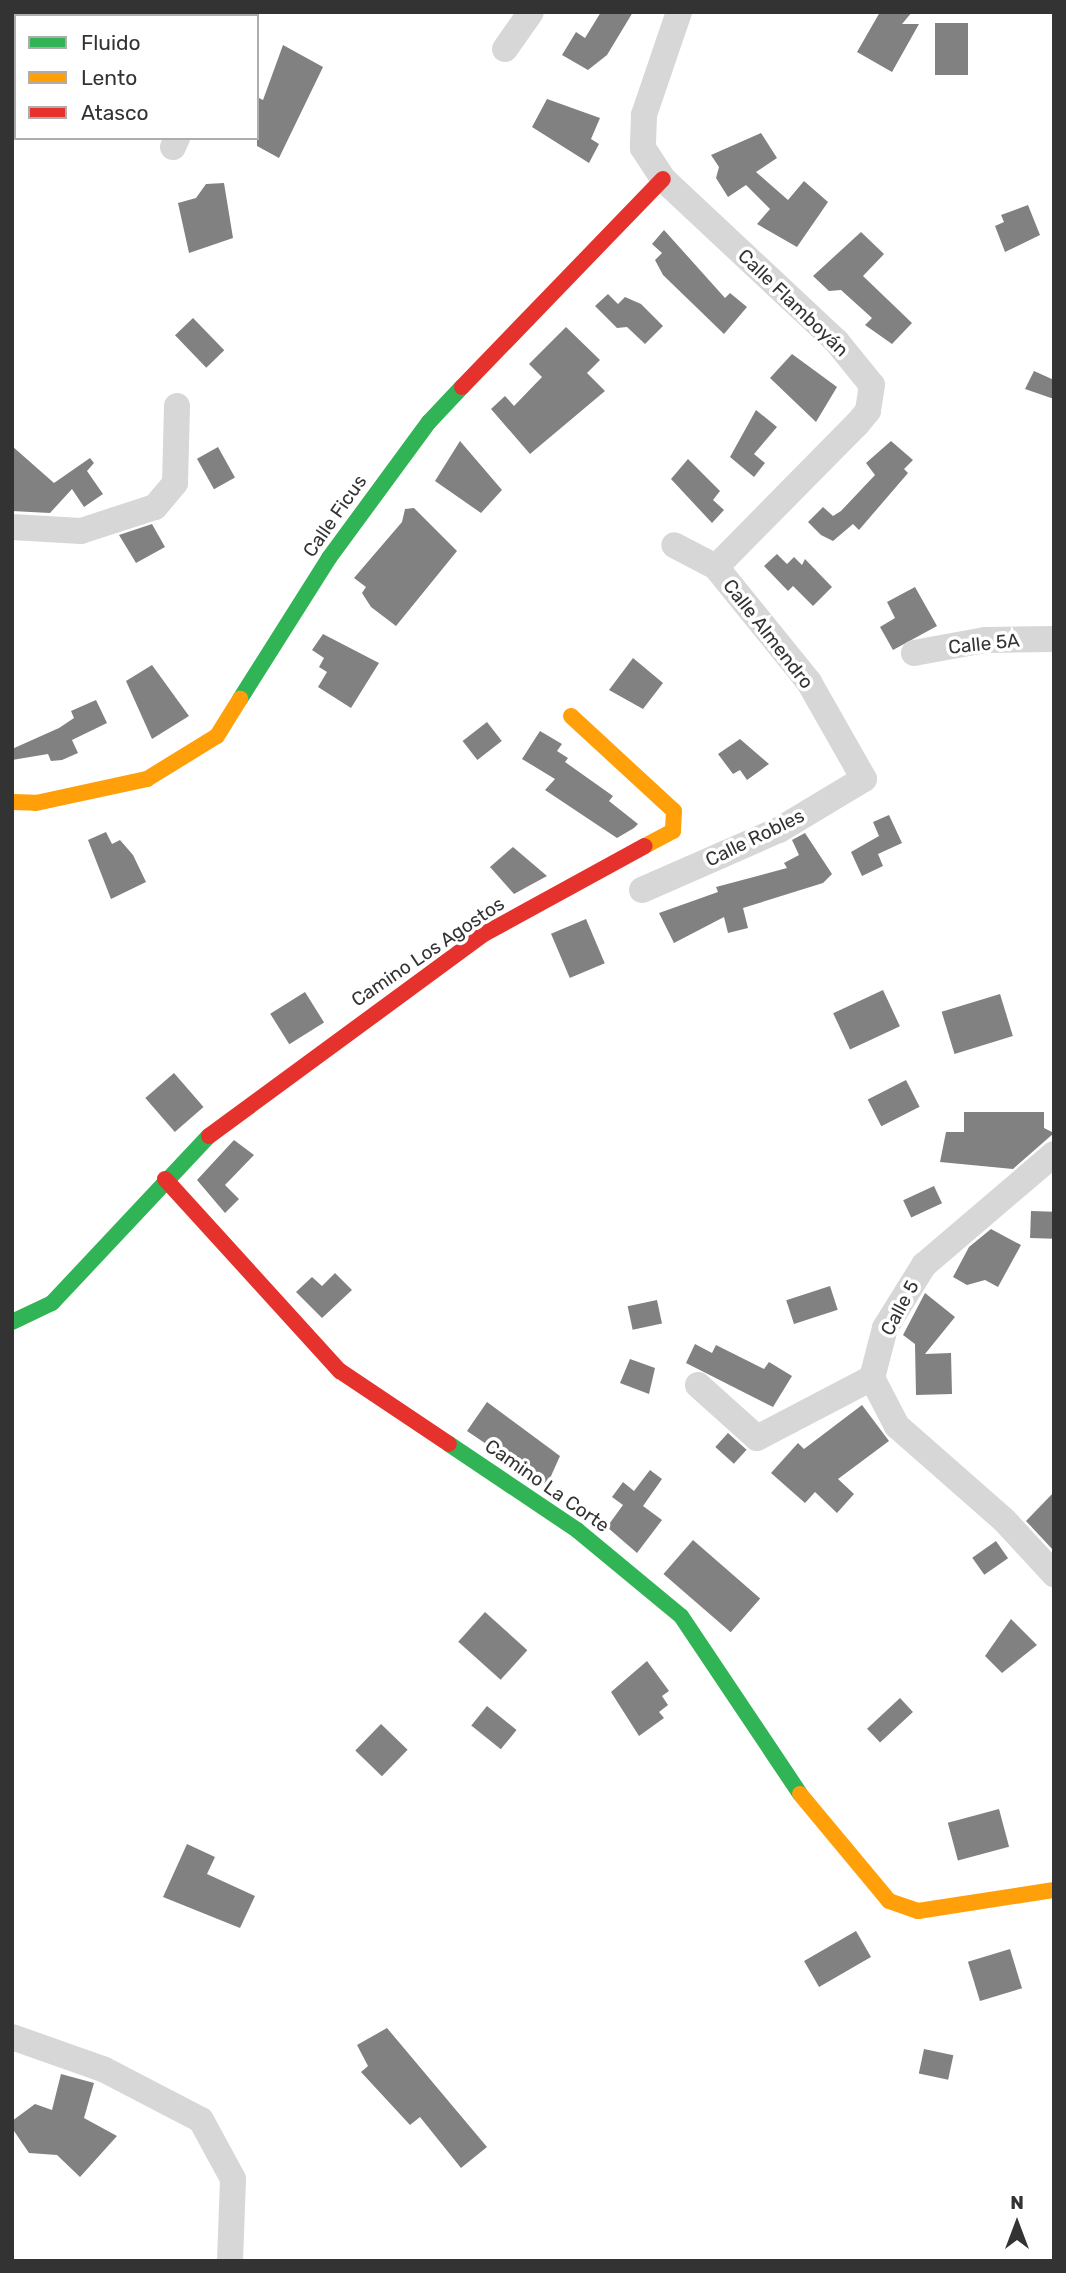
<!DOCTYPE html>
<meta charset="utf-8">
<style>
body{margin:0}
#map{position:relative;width:1066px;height:2273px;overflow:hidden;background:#fff;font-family:Rubik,sans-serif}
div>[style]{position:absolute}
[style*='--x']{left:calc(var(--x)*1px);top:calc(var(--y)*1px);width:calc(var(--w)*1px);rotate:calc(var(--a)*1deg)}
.building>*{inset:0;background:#818181;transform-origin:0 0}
.street>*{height:26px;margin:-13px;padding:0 13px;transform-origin:13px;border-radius:13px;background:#d7d7d7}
.fast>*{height:16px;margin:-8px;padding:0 8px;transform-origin:8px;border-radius:8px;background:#30b455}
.slow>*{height:16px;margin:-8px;padding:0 8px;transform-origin:8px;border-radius:8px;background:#ff9f0a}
.jam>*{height:16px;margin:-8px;padding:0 8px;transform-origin:8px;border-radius:8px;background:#e5322d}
span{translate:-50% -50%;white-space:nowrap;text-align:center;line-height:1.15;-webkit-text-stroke:7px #fff;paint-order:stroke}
.street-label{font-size:19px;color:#333}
.frame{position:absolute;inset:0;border:14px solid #333;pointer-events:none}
.legend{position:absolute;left:14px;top:14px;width:245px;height:126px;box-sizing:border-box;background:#fff;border:2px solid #adadad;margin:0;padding:9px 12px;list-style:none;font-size:21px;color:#333}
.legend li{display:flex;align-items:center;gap:14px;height:35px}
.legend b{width:35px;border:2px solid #adadad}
.north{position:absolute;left:982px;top:2189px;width:70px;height:70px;-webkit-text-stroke:5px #fff;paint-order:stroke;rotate:0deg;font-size:19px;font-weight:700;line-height:28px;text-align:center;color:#333}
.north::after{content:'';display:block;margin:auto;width:24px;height:32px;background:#333;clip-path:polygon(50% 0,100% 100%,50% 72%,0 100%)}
</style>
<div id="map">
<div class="building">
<i style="clip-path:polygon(601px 12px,633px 12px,607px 55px,588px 70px,562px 55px,576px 32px,585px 38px)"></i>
<i style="clip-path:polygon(880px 12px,912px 12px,902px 24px,919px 24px,892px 72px,857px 52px)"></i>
<i style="left:935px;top:23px;width:33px;height:52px"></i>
<i style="clip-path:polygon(283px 45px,323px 67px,279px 158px,257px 146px,257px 97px,263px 100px)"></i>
<i style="clip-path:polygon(547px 99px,600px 118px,591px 139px,599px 144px,589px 163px,532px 127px)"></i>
<i style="clip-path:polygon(761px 133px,777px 158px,756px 172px,788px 200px,804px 181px,828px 202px,797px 247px,757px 224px,770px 209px,746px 185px,728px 197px,716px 178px,719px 167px,711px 155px)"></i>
<i style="clip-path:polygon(224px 183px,233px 238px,189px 253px,178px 203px,196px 198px,206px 184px)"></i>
<i style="clip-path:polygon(1028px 205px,1040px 235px,1005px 252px,995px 226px,1004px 222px,1001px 215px)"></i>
<i style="clip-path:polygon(664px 230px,725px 298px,730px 293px,747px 307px,724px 334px,663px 275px,655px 260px,662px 253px,652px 244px)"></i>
<i style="clip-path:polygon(861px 232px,884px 254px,863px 276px,912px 323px,892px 344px,865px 325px,872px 318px,841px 290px,829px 291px,813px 276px)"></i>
<i style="clip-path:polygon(608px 294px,618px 304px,625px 297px,641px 304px,663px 326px,645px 344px,627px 327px,617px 328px,595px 306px)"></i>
<i style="left:193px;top:318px;width:45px;height:25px;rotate:46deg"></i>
<i style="clip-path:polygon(566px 327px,600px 360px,587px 373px,605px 391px,530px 454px,491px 409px,505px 396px,514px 406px,542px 377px,529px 364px)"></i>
<i style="clip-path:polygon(792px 354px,837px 387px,816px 422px,770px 378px)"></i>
<i style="clip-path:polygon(1034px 371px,1054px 380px,1054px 399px,1025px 389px)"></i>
<i style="clip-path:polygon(756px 410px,777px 427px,754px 454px,765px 463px,754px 477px,730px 457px)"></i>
<i style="clip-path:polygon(460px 441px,502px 490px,481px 513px,435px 481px)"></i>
<i style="clip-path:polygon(891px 441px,913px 460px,904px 469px,908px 473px,859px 530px,853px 524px,833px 541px,821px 535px,808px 522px,823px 507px,833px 516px,841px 511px,875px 475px,866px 463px)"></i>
<i style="clip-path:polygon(12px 446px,54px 483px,90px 458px,94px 463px,87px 471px,103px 494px,84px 507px,72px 489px,50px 513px,12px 511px)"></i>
<i style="left:218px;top:447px;width:35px;height:24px;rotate:61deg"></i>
<i style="clip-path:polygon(688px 459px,720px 491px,713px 500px,724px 510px,712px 523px,671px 479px)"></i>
<i style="clip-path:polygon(414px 508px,457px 551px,396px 626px,371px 607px,362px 593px,366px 587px,354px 578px,402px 522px,405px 509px)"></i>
<i style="clip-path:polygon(152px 524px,165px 547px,136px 563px,119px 535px)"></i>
<i style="clip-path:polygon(777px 554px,787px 564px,794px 557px,802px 565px,805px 559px,832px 587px,813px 606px,793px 586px,788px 591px,764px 566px)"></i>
<i style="clip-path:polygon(915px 587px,937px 626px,893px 650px,880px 627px,895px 618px,887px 602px)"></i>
<i style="clip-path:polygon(323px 634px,379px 663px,351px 708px,318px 687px,327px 672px,319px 667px,324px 658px,312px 650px)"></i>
<i style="clip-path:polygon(633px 658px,663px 683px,643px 709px,609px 690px)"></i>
<i style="clip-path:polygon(152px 665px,189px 716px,152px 739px,126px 681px)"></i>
<i style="clip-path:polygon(96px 700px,107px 723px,72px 740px,78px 753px,62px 760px,51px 761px,48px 754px,12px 760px,12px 749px,59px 728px,74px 718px,71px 711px)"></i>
<i style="left:487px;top:722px;width:24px;height:31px;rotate:52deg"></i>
<i style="clip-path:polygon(540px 731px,562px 744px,557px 751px,568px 758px,565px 762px,613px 796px,609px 801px,638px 824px,634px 828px,617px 838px,545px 790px,555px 779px,522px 759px)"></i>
<i style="clip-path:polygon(740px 739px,769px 764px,747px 780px,740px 770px,733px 774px,718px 754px)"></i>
<i style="clip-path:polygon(889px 815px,902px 843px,878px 854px,883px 866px,862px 876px,851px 852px,879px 836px,873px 822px)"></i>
<i style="clip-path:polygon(106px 832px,112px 844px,120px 840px,133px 855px,146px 882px,111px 899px,88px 840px)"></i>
<i style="clip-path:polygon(805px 833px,832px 874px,823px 883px,743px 908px,748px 928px,728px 933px,724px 917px,674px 943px,659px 913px,718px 892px,716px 887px,787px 868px,784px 863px,799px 855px,792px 840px)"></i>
<i style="clip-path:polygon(513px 847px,547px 876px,514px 894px,490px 867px)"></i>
<i style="left:586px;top:919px;width:48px;height:38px;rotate:67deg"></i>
<i style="left:883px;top:990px;width:40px;height:55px;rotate:65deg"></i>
<i style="left:305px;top:992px;width:36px;height:41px;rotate:58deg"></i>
<i style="left:1000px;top:994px;width:44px;height:61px;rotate:73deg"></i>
<i style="left:174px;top:1073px;width:45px;height:38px;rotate:49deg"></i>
<i style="left:906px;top:1080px;width:30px;height:43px;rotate:63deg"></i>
<i style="clip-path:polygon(964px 1112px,1044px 1112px,1044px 1128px,1054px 1133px,1013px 1169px,940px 1162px,946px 1132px,964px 1132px)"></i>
<i style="clip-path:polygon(234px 1140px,254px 1155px,225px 1185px,239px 1199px,225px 1213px,197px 1180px)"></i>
<i style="left:934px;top:1186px;width:19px;height:34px;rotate:65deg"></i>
<i style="left:1031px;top:1211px;width:23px;height:27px;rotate:2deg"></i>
<i style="clip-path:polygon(991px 1229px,1021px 1245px,998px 1287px,985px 1280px,967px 1285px,953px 1277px,969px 1247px)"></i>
<i style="clip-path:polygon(335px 1273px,352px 1290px,322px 1318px,296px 1292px,312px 1277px,322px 1286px)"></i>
<i style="left:830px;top:1286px;width:25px;height:46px;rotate:72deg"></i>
<i style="clip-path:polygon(925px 1293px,955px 1317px,925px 1354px,951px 1353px,952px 1394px,916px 1395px,915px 1344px,903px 1335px)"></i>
<i style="left:657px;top:1300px;width:24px;height:30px;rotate:78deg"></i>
<i style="clip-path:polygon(695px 1344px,712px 1353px,716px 1345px,764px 1369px,769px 1362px,792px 1376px,773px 1407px,686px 1363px)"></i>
<i style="clip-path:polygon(630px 1359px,655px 1368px,649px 1394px,620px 1383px)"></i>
<i style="clip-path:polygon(487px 1402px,560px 1456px,547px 1485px,467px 1431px)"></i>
<i style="clip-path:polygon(862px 1405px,889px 1441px,838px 1479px,854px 1494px,837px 1513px,815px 1492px,805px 1503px,771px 1473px,798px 1443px,804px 1449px)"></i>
<i style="left:728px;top:1433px;width:25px;height:19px;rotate:42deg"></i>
<i style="clip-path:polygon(650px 1470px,662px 1479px,643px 1506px,662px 1520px,637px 1553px,607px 1527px,623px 1505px,612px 1497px,623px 1482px,634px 1491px)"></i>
<i style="clip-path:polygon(1054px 1492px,1054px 1551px,1026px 1521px)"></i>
<i style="left:693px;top:1540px;width:89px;height:45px;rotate:41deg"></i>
<i style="left:996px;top:1541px;width:21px;height:29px;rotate:55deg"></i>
<i style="left:485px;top:1612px;width:57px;height:40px;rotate:42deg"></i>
<i style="clip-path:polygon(1011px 1619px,1037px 1645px,1002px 1673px,985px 1656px)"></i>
<i style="clip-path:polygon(647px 1661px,669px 1691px,662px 1696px,668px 1705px,659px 1712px,664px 1718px,639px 1736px,611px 1692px)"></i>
<i style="left:900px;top:1698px;width:19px;height:45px;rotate:47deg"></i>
<i style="left:487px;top:1706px;width:38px;height:25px;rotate:39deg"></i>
<i style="left:381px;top:1724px;width:37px;height:37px;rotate:44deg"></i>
<i style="left:999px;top:1809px;width:39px;height:53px;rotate:75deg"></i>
<i style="clip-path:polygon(187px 1844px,215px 1857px,207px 1874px,255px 1896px,240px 1928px,163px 1897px)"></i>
<i style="left:856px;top:1931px;width:30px;height:60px;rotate:60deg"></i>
<i style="left:1010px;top:1949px;width:41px;height:44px;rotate:73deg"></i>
<i style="clip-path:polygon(387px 2028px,487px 2147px,461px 2168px,420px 2117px,410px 2125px,361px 2072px,368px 2066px,357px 2045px)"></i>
<i style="left:924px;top:2049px;width:30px;height:25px;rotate:12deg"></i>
<i style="clip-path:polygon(61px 2074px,94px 2083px,84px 2118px,117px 2136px,80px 2177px,57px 2155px,29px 2153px,12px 2128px,12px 2121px,35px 2104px,52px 2110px)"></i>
</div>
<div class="street">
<i style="--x:679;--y:12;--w:109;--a:108.8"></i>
<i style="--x:644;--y:115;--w:33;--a:92"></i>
<i style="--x:643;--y:148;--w:37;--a:57"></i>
<i style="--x:663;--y:179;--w:238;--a:43.1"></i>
<i style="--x:837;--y:342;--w:55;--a:50.9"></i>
<i style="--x:872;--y:385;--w:26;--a:99"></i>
<i style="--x:868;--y:411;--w:17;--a:130"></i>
<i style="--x:857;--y:424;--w:201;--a:134.6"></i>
<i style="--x:236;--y:16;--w:4;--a:-63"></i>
<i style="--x:505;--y:49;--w:45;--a:-54.9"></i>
<i style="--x:173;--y:147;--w:10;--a:-66"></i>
<i style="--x:12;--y:527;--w:69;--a:3.3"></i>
<i style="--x:81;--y:531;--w:78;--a:-18"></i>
<i style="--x:155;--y:507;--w:31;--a:-50"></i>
<i style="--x:175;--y:483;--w:77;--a:-88.5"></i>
<i style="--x:914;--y:653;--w:72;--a:-10.4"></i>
<i style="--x:985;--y:640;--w:69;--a:-0.8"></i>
<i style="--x:642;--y:890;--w:150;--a:-23.7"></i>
<i style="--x:779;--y:830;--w:99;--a:-31"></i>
<i style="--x:864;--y:779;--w:112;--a:-119.6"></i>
<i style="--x:809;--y:682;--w:148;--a:-129"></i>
<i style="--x:716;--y:567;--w:47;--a:-152.4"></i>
<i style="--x:1054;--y:1154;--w:171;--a:139.5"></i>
<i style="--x:924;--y:1265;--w:74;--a:121.8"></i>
<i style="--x:885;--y:1328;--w:52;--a:104.6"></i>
<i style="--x:872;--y:1378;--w:54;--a:62.5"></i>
<i style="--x:897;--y:1426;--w:142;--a:41.3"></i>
<i style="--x:1004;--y:1520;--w:74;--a:47.2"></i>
<i style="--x:698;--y:1385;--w:79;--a:41.9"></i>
<i style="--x:757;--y:1438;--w:130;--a:-27.6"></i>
<i style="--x:12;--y:2037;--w:96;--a:19.4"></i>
<i style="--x:103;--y:2069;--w:110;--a:27.5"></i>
<i style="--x:201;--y:2120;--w:67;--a:61.5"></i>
<i style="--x:233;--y:2179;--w:82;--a:92.1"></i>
</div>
<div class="fast">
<i style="--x:240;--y:699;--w:167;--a:-57.7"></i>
<i style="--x:329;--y:558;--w:169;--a:-53.7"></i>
<i style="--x:429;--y:422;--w:48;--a:-46.7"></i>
<i style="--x:12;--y:1322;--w:44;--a:-25.4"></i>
<i style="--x:52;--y:1303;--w:229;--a:-46.8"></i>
<i style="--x:449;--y:1444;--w:154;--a:33.9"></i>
<i style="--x:577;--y:1530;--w:135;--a:39.6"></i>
<i style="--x:681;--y:1616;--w:214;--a:56.2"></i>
</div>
<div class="slow">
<i style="--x:571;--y:716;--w:140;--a:42.7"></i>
<i style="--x:674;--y:811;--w:20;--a:93"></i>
<i style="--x:673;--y:831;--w:32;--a:152"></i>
<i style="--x:12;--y:802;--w:24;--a:2"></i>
<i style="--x:36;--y:803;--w:114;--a:-12.2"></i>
<i style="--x:147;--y:779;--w:82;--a:-31.6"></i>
<i style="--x:217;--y:736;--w:44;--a:-58.1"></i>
<i style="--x:800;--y:1794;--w:139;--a:50.2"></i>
<i style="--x:889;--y:1901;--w:31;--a:19"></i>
<i style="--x:918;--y:1911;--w:138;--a:-8.8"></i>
</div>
<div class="jam">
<i style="--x:462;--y:387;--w:289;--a:-46"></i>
<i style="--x:209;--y:1136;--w:341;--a:-36.3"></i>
<i style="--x:484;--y:934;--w:183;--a:-28.7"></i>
<i style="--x:165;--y:1179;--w:260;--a:47.7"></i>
<i style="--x:340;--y:1371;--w:131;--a:33.8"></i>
</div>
<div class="street-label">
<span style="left:793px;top:303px;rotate:44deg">Calle Flamboyán</span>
<span style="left:335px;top:516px;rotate:-55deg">Calle Ficus</span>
<span style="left:768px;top:634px;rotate:52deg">Calle Almendro</span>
<span style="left:984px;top:644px;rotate:-6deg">Calle 5A</span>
<span style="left:755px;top:838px;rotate:-26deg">Calle Robles</span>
<span style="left:428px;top:952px;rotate:-34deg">Camino Los Agostos</span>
<span style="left:900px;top:1308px;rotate:-62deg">Calle 5</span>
<span style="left:547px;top:1486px;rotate:35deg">Camino La Corte</span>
</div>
<div class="frame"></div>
<ul class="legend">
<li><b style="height:9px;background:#30b455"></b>Fluido</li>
<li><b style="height:9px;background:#ff9f0a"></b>Lento</li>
<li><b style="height:9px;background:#e5322d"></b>Atasco</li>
</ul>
<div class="north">N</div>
</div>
